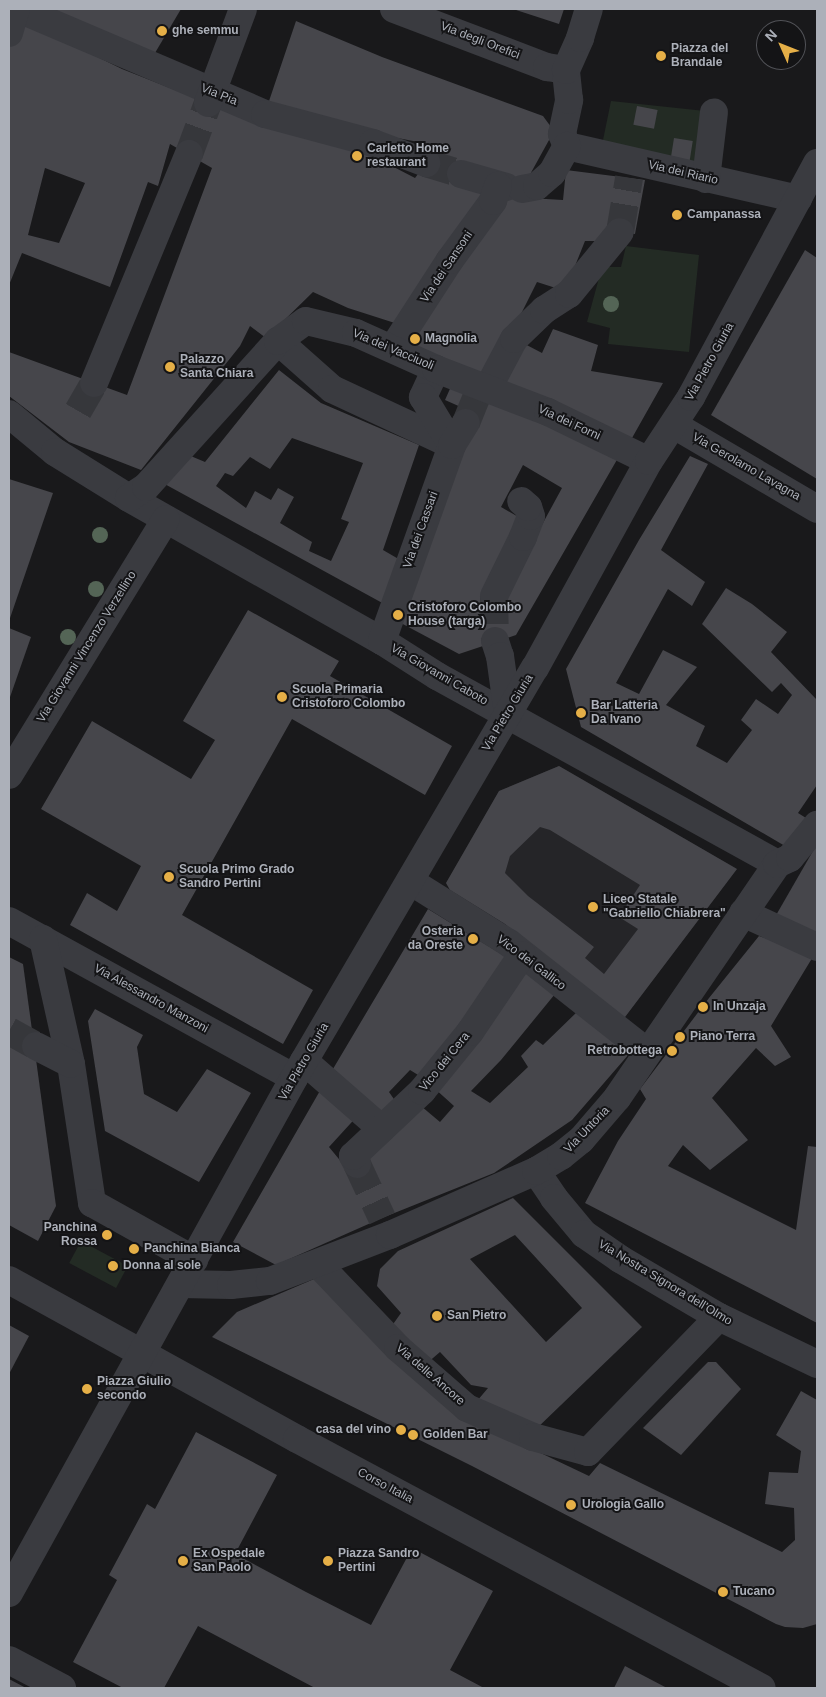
<!DOCTYPE html>
<style>
body{margin:0}
#map{position:relative;width:826px;height:1697px;overflow:hidden;background:#19191b;font-family:Arial,sans-serif}
div>[style]{position:absolute}
[style*='--x']{left:calc(var(--x)*1px);top:calc(var(--y)*1px);width:calc(var(--w)*1px);rotate:calc(var(--a)*1deg)}
.built>*{inset:0;background:#252528}
.green>*{inset:0;background:#232b24;transform-origin:0 0}
.building>*{inset:0;background:#46464b;transform-origin:0 0}
.minor-tunnel>*{height:28px;margin-top:-14px;transform-origin:0;background:repeating-linear-gradient(90deg,#36373b 0 28px,transparent 0 42px)}
.minor>*{height:28px;margin:-14px;padding:0 14px;transform-origin:14px;border-radius:14px;background:#3a3b40}
.trees>*{width:16px;height:16px;margin:-8px;border-radius:50%;background:#546556}
.dots>*{width:14px;height:14px;translate:-50% -50%;box-sizing:border-box;border:2px solid #141416;border-radius:50%}
span{translate:-50% -50%;white-space:nowrap;text-align:center;line-height:1.15;-webkit-text-stroke:4px #141416;paint-order:stroke}
.poi-label{font-size:12px;color:#acb0b9;font-weight:700}
.left{translate:0 -50%;text-align:left}
.right{translate:-100% -50%;text-align:right}
.street-label{font-size:12px;color:#acb0b9}
.frame{position:absolute;inset:0;border:10px solid #acb0b9;pointer-events:none}
.north{position:absolute;left:756px;top:20px;width:50px;height:50px;box-sizing:border-box;background:#141416;border:1px solid #515257;border-radius:50%;rotate:314deg;font-size:14px;font-weight:700;line-height:20px;text-align:center;color:#acb0b9}
.north::after{content:'';display:block;margin:auto;width:18px;height:22px;background:#e5af47;clip-path:polygon(50% 0,100% 100%,50% 72%,0 100%)}
</style>
<div id="map">
<div class="built">
<i style="clip-path:polygon(559px 766px,737px 869px,622px 1021px,505px 924px,450px 890px,446px 883px,499px 791px)"></i>
</div>
<div class="green">
<i style="clip-path:polygon(611px 101px,705px 111px,697px 168px,602px 145px)"></i>
<i style="clip-path:polygon(626px 246px,699px 255px,689px 352px,608px 344px,610px 328px,587px 322px,602px 267px,621px 267px)"></i>
<i style="left:81px;top:1241px;width:53px;height:25px;rotate:28deg"></i>
</div>
<div class="building">
<i style="clip-path:polygon(50px 9px,181px 9px,152px 58px)"></i>
<i style="clip-path:polygon(513px 9px,564px 9px,559px 24px)"></i>
<i style="clip-path:polygon(evenodd,16px 17px,122px 69px,208px 103px,363px 151px,415px 178px,439px 146px,382px 135px,268px 104px,296px 21px,382px 57px,543px 116px,554px 131px,522px 189px,529px 198px,563px 200px,566px 170px,645px 180px,635px 234px,620px 232px,603px 241px,585px 241px,565px 291px,537px 282px,486px 384px,407px 344px,491px 195px,401px 325px,348px 308px,313px 292px,266px 338px,250px 326px,240px 346px,141px 470px,69px 442px,9px 396px,9px 352px,127px 395px,212px 168px,170px 144px,158px 186px,148px 182px,110px 287px,22px 253px,9px 285px,9px 40px,16px 17px,45px 168px,85px 183px,59px 243px,28px 235px,45px 168px)"></i>
<i style="left:637px;top:106px;width:21px;height:19px;rotate:11deg"></i>
<i style="left:674px;top:138px;width:19px;height:20px;rotate:9deg"></i>
<i style="clip-path:polygon(805px 250px,817px 258px,817px 479px,711px 415px)"></i>
<i style="clip-path:polygon(553px 329px,598px 345px,591px 371px,663px 383px,632px 438px,496px 385px,519px 341px,542px 353px)"></i>
<i style="clip-path:polygon(evenodd,279px 370px,321px 403px,419px 445px,383px 550px,402px 561px,386px 605px,161px 482px,186px 454px,205px 462px,279px 370px,292px 438px,363px 463px,341px 519px,349px 522px,331px 561px,309px 551px,312px 542px,280px 523px,294px 497px,278px 488px,271px 500px,255px 491px,246px 508px,216px 486px,225px 473px,233px 476px,250px 457px,270px 469px,292px 438px)"></i>
<i style="clip-path:polygon(evenodd,453px 382px,618px 458px,516px 635px,459px 654px,399px 622px,463px 408px,445px 400px,453px 382px,523px 465px,562px 488px,501px 600px,522px 519px,501px 507px,523px 465px)"></i>
<i style="clip-path:polygon(690px 456px,708px 464px,661px 550px,705px 582px,692px 606px,668px 589px,616px 683px,639px 694px,663px 650px,697px 667px,666px 705px,705px 726px,696px 746px,727px 763px,752px 730px,741px 720px,756px 699px,778px 714px,792px 695px,781px 683px,772px 692px,702px 624px,726px 588px,752px 604px,787px 632px,771px 652px,817px 700px,817px 785px,798px 813px,806px 818px,785px 846px,581px 727px,566px 669px,639px 540px)"></i>
<i style="clip-path:polygon(9px 479px,53px 493px,9px 621px)"></i>
<i style="clip-path:polygon(248px 610px,339px 661px,330px 676px,452px 746px,425px 795px,292px 719px,182px 915px,313px 990px,283px 1044px,70px 925px,87px 893px,117px 911px,141px 866px,41px 809px,92px 721px,191px 779px,215px 740px,183px 721px)"></i>
<i style="clip-path:polygon(9px 628px,31px 637px,9px 700px)"></i>
<i style="clip-path:polygon(evenodd,559px 766px,737px 869px,622px 1021px,505px 924px,450px 890px,446px 883px,499px 791px,559px 766px,540px 827px,550px 830px,640px 885px,619px 917px,638px 929px,604px 974px,585px 958px,594px 947px,528px 896px,505px 873px,510px 856px,540px 827px)"></i>
<i style="clip-path:polygon(817px 844px,817px 939px,775px 917px)"></i>
<i style="clip-path:polygon(428px 909px,511px 960px,423px 1078px,410px 1070px,389px 1092px,398px 1105px,378px 1124px,327px 1079px)"></i>
<i style="clip-path:polygon(759px 936px,814px 955px,771px 1026px,791px 1057px,775px 1066px,756px 1048px,712px 1098px,748px 1140px,710px 1170px,683px 1145px,668px 1166px,796px 1230px,808px 1146px,817px 1147px,817px 1323px,585px 1203px,618px 1141px,646px 1099px,640px 1089px,709px 998px)"></i>
<i style="clip-path:polygon(9px 957px,23px 964px,56px 1206px,38px 1241px,9px 1225px)"></i>
<i style="clip-path:polygon(522px 966px,555px 994px,501px 1060px,471px 1091px,490px 1103px,528px 1067px,521px 1056px,536px 1040px,543px 1045px,579px 1010px,629px 1054px,572px 1120px,494px 1173px,382px 1218px,276px 1265px,233px 1242px,325px 1082px,361px 1112px,329px 1147px,348px 1170px,421px 1106px,440px 1122px,454px 1106px,433px 1087px)"></i>
<i style="clip-path:polygon(95px 1009px,143px 1035px,137px 1047px,144px 1094px,177px 1112px,207px 1069px,251px 1093px,199px 1182px,105px 1131px,88px 1021px)"></i>
<i style="clip-path:polygon(evenodd,513px 1198px,642px 1327px,534px 1431px,477px 1401px,488px 1388px,471px 1385px,440px 1352px,426px 1364px,391px 1327px,401px 1313px,377px 1286px,380px 1269px,398px 1251px,513px 1198px,515px 1235px,582px 1308px,546px 1342px,470px 1259px,515px 1235px)"></i>
<i style="clip-path:polygon(314px 1279px,528px 1447px,589px 1476px,600px 1463px,782px 1552px,795px 1540px,794px 1508px,765px 1504px,769px 1472px,798px 1473px,801px 1451px,776px 1435px,801px 1391px,817px 1400px,817px 1624px,803px 1628px,785px 1627px,776px 1624px,472px 1466px,212px 1337px,237px 1312px)"></i>
<i style="clip-path:polygon(9px 1325px,29px 1336px,9px 1374px)"></i>
<i style="clip-path:polygon(708px 1362px,716px 1362px,741px 1389px,681px 1455px,643px 1428px)"></i>
<i style="clip-path:polygon(196px 1432px,277px 1475px,235px 1554px,306px 1592px,371px 1625px,412px 1548px,493px 1591px,450px 1670px,484px 1688px,315px 1688px,198px 1626px,164px 1688px,123px 1688px,73px 1662px,117px 1580px,109px 1575px,147px 1504px,155px 1509px)"></i>
<i style="clip-path:polygon(625px 1666px,667px 1688px,614px 1688px)"></i>
<i style="clip-path:polygon(9px 1679px,26px 1688px,9px 1688px)"></i>
</div>
<div class="minor-tunnel">
<i style="--x:189;--y:154;--w:54;--a:-69.6"></i>
<i style="--x:426;--y:163;--w:37;--a:17"></i>
<i style="--x:620;--y:232;--w:55;--a:-80.5"></i>
<i style="--x:78;--y:411;--w:32;--a:-60"></i>
<i style="--x:466;--y:423;--w:35;--a:-68"></i>
<i style="--x:494;--y:596;--w:45;--a:88.7"></i>
<i style="--x:9;--y:1031;--w:31;--a:29"></i>
<i style="--x:357;--y:1164;--w:60;--a:65.2"></i>
</div>
<div class="minor">
<i style="--x:19;--y:9;--w:267;--a:23.1"></i>
<i style="--x:265;--y:114;--w:112;--a:15"></i>
<i style="--x:373;--y:143;--w:57;--a:20.7"></i>
<i style="--x:394;--y:9;--w:164;--a:20.8"></i>
<i style="--x:547;--y:67;--w:19;--a:9"></i>
<i style="--x:9;--y:33;--w:25;--a:-74"></i>
<i style="--x:208;--y:103;--w:100;--a:-69.6"></i>
<i style="--x:567;--y:146;--w:237;--a:12.9"></i>
<i style="--x:567;--y:146;--w:13;--a:-113"></i>
<i style="--x:562;--y:134;--w:35;--a:-78"></i>
<i style="--x:569;--y:100;--w:30;--a:-96"></i>
<i style="--x:566;--y:70;--w:35;--a:-66"></i>
<i style="--x:580;--y:38;--w:30;--a:-73"></i>
<i style="--x:461;--y:174;--w:47;--a:16.1"></i>
<i style="--x:706;--y:179;--w:67;--a:-83.2"></i>
<i style="--x:522;--y:189;--w:15;--a:-11"></i>
<i style="--x:537;--y:186;--w:20;--a:-41"></i>
<i style="--x:552;--y:173;--w:31;--a:-61"></i>
<i style="--x:278;--y:341;--w:72;--a:41.6"></i>
<i style="--x:332;--y:389;--w:132;--a:25"></i>
<i style="--x:393;--y:348;--w:105;--a:-57.1"></i>
<i style="--x:450;--y:260;--w:73;--a:-53.9"></i>
<i style="--x:493;--y:201;--w:16;--a:-72"></i>
<i style="--x:436;--y:369;--w:31;--a:115"></i>
<i style="--x:423;--y:397;--w:56;--a:58.9"></i>
<i style="--x:94;--y:383;--w:248;--a:-67.5"></i>
<i style="--x:488;--y:388;--w:55;--a:-62"></i>
<i style="--x:514;--y:339;--w:42;--a:-44"></i>
<i style="--x:544;--y:310;--w:30;--a:-33"></i>
<i style="--x:569;--y:294;--w:80;--a:-50.6"></i>
<i style="--x:9;--y:414;--w:60;--a:39.6"></i>
<i style="--x:55;--y:452;--w:87;--a:31.9"></i>
<i style="--x:129;--y:498;--w:291;--a:29.5"></i>
<i style="--x:382;--y:641;--w:65;--a:32.5"></i>
<i style="--x:437;--y:676;--w:389;--a:28.9"></i>
<i style="--x:674;--y:425;--w:166;--a:30.4"></i>
<i style="--x:129;--y:498;--w:20;--a:-33"></i>
<i style="--x:146;--y:487;--w:197;--a:-47.9"></i>
<i style="--x:278;--y:341;--w:34;--a:-36"></i>
<i style="--x:306;--y:321;--w:51;--a:13.5"></i>
<i style="--x:356;--y:333;--w:88;--a:24.2"></i>
<i style="--x:436;--y:369;--w:120;--a:21"></i>
<i style="--x:548;--y:412;--w:112;--a:25.9"></i>
<i style="--x:494;--y:596;--w:66;--a:-63.8"></i>
<i style="--x:523;--y:537;--w:22;--a:-69"></i>
<i style="--x:531;--y:516;--w:9;--a:-108"></i>
<i style="--x:528;--y:507;--w:9;--a:-139"></i>
<i style="--x:382;--y:641;--w:208;--a:-70.3"></i>
<i style="--x:452;--y:445;--w:26;--a:-58"></i>
<i style="--x:495;--y:641;--w:16;--a:72"></i>
<i style="--x:500;--y:656;--w:59;--a:82.1"></i>
<i style="--x:9;--y:775;--w:300;--a:-58.5"></i>
<i style="--x:410;--y:881;--w:117;--a:32.1"></i>
<i style="--x:509;--y:943;--w:176;--a:38.3"></i>
<i style="--x:743;--y:913;--w:81;--a:24.7"></i>
<i style="--x:9;--y:921;--w:325;--a:28.8"></i>
<i style="--x:43;--y:939;--w:128;--a:77.4"></i>
<i style="--x:71;--y:1064;--w:141;--a:81.4"></i>
<i style="--x:92;--y:1203;--w:117;--a:29.2"></i>
<i style="--x:36;--y:1046;--w:39;--a:27"></i>
<i style="--x:304;--y:1061;--w:103;--a:41.1"></i>
<i style="--x:357;--y:1164;--w:9;--a:-117"></i>
<i style="--x:353;--y:1156;--w:95;--a:-43.3"></i>
<i style="--x:422;--y:1091;--w:76;--a:-50.9"></i>
<i style="--x:470;--y:1032;--w:93;--a:-56"></i>
<i style="--x:536;--y:1171;--w:32;--a:56"></i>
<i style="--x:554;--y:1198;--w:47;--a:50.2"></i>
<i style="--x:584;--y:1234;--w:44;--a:34.8"></i>
<i style="--x:620;--y:1259;--w:115;--a:30.4"></i>
<i style="--x:719;--y:1317;--w:109;--a:25.6"></i>
<i style="--x:318;--y:1264;--w:116;--a:46.4"></i>
<i style="--x:398;--y:1348;--w:91;--a:41"></i>
<i style="--x:467;--y:1408;--w:72;--a:23.7"></i>
<i style="--x:533;--y:1437;--w:57;--a:15.3"></i>
<i style="--x:588;--y:1452;--w:188;--a:-45.9"></i>
<i style="--x:9;--y:1280;--w:329;--a:28.9"></i>
<i style="--x:297;--y:1439;--w:527;--a:28.17"></i>
<i style="--x:181;--y:1284;--w:50;--a:1.1"></i>
<i style="--x:231;--y:1285;--w:39;--a:-6"></i>
<i style="--x:270;--y:1281;--w:129;--a:-21"></i>
<i style="--x:390;--y:1235;--w:159;--a:-23.7"></i>
<i style="--x:536;--y:1171;--w:29;--a:-31"></i>
<i style="--x:561;--y:1156;--w:26;--a:-39"></i>
<i style="--x:581;--y:1140;--w:55;--a:-49.4"></i>
<i style="--x:617;--y:1098;--w:283;--a:-55.6"></i>
<i style="--x:777;--y:864;--w:14;--a:-25"></i>
<i style="--x:790;--y:858;--w:43;--a:-50.7"></i>
<i style="--x:9;--y:1593;--w:589;--a:-61.04"></i>
<i style="--x:294;--y:1078;--w:476;--a:-59.6"></i>
<i style="--x:535;--y:668;--w:236;--a:-61.2"></i>
<i style="--x:649;--y:461;--w:77;--a:-56.7"></i>
<i style="--x:691;--y:397;--w:266;--a:-61.7"></i>
<i style="--x:9;--y:1660;--w:60;--a:27.8"></i>
</div>
<div class="trees">
<i style="left:611px;top:304px"></i>
<i style="left:100px;top:535px"></i>
<i style="left:96px;top:589px"></i>
<i style="left:68px;top:637px"></i>
</div>
<div class="dots">
<i style="left:162px;top:31px;background:#e5af47"></i>
<i style="left:661px;top:56px;background:#e5af47"></i>
<i style="left:357px;top:156px;background:#e5af47"></i>
<i style="left:677px;top:215px;background:#e5af47"></i>
<i style="left:415px;top:339px;background:#e5af47"></i>
<i style="left:170px;top:367px;background:#e5af47"></i>
<i style="left:398px;top:615px;background:#e5af47"></i>
<i style="left:282px;top:697px;background:#e5af47"></i>
<i style="left:581px;top:713px;background:#e5af47"></i>
<i style="left:169px;top:877px;background:#e5af47"></i>
<i style="left:593px;top:907px;background:#e5af47"></i>
<i style="left:473px;top:939px;background:#e5af47"></i>
<i style="left:703px;top:1007px;background:#e5af47"></i>
<i style="left:680px;top:1037px;background:#e5af47"></i>
<i style="left:672px;top:1051px;background:#e5af47"></i>
<i style="left:107px;top:1235px;background:#e5af47"></i>
<i style="left:134px;top:1249px;background:#e5af47"></i>
<i style="left:113px;top:1266px;background:#e5af47"></i>
<i style="left:437px;top:1316px;background:#e5af47"></i>
<i style="left:87px;top:1389px;background:#e5af47"></i>
<i style="left:401px;top:1430px;background:#e5af47"></i>
<i style="left:413px;top:1435px;background:#e5af47"></i>
<i style="left:571px;top:1505px;background:#e5af47"></i>
<i style="left:183px;top:1561px;background:#e5af47"></i>
<i style="left:328px;top:1561px;background:#e5af47"></i>
<i style="left:723px;top:1592px;background:#e5af47"></i>
</div>
<div class="poi-label">
<span class="left" style="left:172px;top:31px">ghe semmu</span>
<span class="left" style="left:671px;top:56px">Piazza del<br>Brandale</span>
<span class="left" style="left:367px;top:156px">Carletto Home<br>restaurant</span>
<span class="left" style="left:687px;top:215px">Campanassa</span>
<span class="left" style="left:425px;top:339px">Magnolia</span>
<span class="left" style="left:180px;top:367px">Palazzo<br>Santa Chiara</span>
<span class="left" style="left:408px;top:615px">Cristoforo Colombo<br>House (targa)</span>
<span class="left" style="left:292px;top:697px">Scuola Primaria<br>Cristoforo Colombo</span>
<span class="left" style="left:591px;top:713px">Bar Latteria<br>Da Ivano</span>
<span class="left" style="left:179px;top:877px">Scuola Primo Grado<br>Sandro Pertini</span>
<span class="left" style="left:603px;top:907px">Liceo Statale<br>"Gabriello Chiabrera"</span>
<span class="right" style="left:463px;top:939px">Osteria<br>da Oreste</span>
<span class="left" style="left:713px;top:1007px">In Unzaja</span>
<span class="left" style="left:690px;top:1037px">Piano Terra</span>
<span class="right" style="left:662px;top:1051px">Retrobottega</span>
<span class="right" style="left:97px;top:1235px">Panchina<br>Rossa</span>
<span class="left" style="left:144px;top:1249px">Panchina Bianca</span>
<span class="left" style="left:123px;top:1266px">Donna al sole</span>
<span class="left" style="left:447px;top:1316px">San Pietro</span>
<span class="left" style="left:97px;top:1389px">Piazza Giulio<br>secondo</span>
<span class="right" style="left:391px;top:1430px">casa del vino</span>
<span class="left" style="left:423px;top:1435px">Golden Bar</span>
<span class="left" style="left:582px;top:1505px">Urologia Gallo</span>
<span class="left" style="left:193px;top:1561px">Ex Ospedale<br>San Paolo</span>
<span class="left" style="left:338px;top:1561px">Piazza Sandro<br>Pertini</span>
<span class="left" style="left:733px;top:1592px">Tucano</span>
</div>
<div class="street-label">
<span style="left:480px;top:41px;rotate:21deg">Via degli Orefici</span>
<span style="left:219px;top:95px;rotate:22deg">Via Pia</span>
<span style="left:683px;top:173px;rotate:13deg">Via dei Riario</span>
<span style="left:447px;top:267px;rotate:-56deg">Via dei Sansoni</span>
<span style="left:393px;top:350px;rotate:23deg">Via dei Vacciuoli</span>
<span style="left:710px;top:362px;rotate:-61deg">Via Pietro Giuria</span>
<span style="left:569px;top:423px;rotate:25deg">Via dei Forni</span>
<span style="left:746px;top:467px;rotate:30deg">Via Gerolamo Lavagna</span>
<span style="left:421px;top:530px;rotate:-70deg">Via dei Cassari</span>
<span style="left:87px;top:647px;rotate:-58deg">Via Giovanni Vincenzo Verzellino</span>
<span style="left:439px;top:675px;rotate:30deg">Via Giovanni Caboto</span>
<span style="left:508px;top:713px;rotate:-59deg">Via Pietro Giuria</span>
<span style="left:531px;top:963px;rotate:37deg">Vico dei Gallico</span>
<span style="left:151px;top:999px;rotate:29deg">Via Alessandro Manzoni</span>
<span style="left:304px;top:1062px;rotate:-60deg">Via Pietro Giuria</span>
<span style="left:445px;top:1062px;rotate:-51deg">Vico dei Cera</span>
<span style="left:587px;top:1130px;rotate:-46deg">Via Untoria</span>
<span style="left:665px;top:1283px;rotate:31deg">Via Nostra Signora dell'Olmo</span>
<span style="left:430px;top:1375px;rotate:41deg">Via delle Ancore</span>
<span style="left:385px;top:1486px;rotate:28deg">Corso Italia</span>
</div>
<div class="frame"></div>
<div class="north">N</div>
</div>
